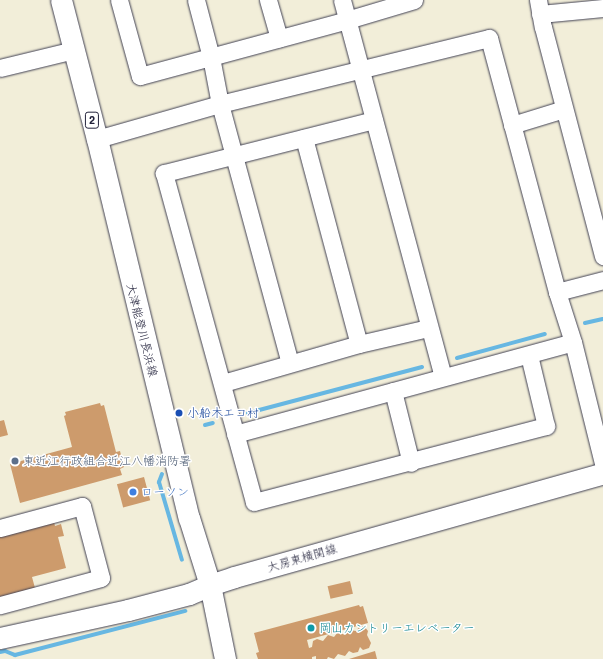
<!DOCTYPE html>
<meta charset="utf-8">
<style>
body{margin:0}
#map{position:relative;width:603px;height:659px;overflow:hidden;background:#f2eed9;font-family:Mali,"Klee One",sans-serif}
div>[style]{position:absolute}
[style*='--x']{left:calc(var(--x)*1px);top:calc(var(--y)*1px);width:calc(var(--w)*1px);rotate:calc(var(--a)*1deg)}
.stream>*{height:4px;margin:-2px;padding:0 2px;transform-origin:2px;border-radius:2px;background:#67b7e2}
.building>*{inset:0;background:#cd9b6c;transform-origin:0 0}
.roads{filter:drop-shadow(0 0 1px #414153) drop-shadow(0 0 1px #414153)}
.minor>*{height:17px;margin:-8.5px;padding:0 8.5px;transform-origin:8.5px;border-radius:8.5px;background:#fff}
.major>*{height:21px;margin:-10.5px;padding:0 10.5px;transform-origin:10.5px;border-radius:10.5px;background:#fff}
.dots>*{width:11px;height:11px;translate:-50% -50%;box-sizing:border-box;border:2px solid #fff;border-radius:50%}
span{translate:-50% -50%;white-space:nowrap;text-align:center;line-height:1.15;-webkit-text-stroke:3px #fff;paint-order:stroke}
.shield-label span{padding:1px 3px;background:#fff;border:1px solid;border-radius:3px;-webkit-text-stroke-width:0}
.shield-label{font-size:11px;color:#22223b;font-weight:700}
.street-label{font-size:12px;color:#22223b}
.transit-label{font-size:12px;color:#164399}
.left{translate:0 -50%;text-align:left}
.service-label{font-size:12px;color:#4e5e75}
.shop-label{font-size:12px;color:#366cbe}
.culture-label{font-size:12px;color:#0d838f}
</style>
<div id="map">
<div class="stream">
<i style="--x:585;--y:323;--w:18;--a:-13"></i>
<i style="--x:457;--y:358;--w:91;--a:-15.3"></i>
<i style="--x:248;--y:413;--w:180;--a:-14.8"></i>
<i style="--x:205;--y:425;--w:8;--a:-14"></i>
<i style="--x:162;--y:474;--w:9;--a:111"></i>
<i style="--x:159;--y:482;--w:81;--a:73.6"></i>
<i style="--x:0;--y:652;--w:5;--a:-11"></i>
<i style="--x:5;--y:651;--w:11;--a:22"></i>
<i style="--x:15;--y:655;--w:176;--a:-14.5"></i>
</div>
<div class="building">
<i style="clip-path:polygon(100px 403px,101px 406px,104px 405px,116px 452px,120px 451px,124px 467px,120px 469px,122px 475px,20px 503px,10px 464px,72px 447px,64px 416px,66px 415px,65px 412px)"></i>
<i style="clip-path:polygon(4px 420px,8px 435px,0 437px,0 421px)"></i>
<i style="left:144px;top:477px;width:24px;height:28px;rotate:75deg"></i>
<i style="clip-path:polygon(53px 518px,55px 526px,61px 524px,64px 536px,58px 537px,66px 568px,32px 577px,35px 588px,0 597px,0 532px)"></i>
<i style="left:350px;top:581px;width:13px;height:23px;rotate:77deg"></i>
<i style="clip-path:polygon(359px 605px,360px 607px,363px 606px,368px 623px,307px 640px,309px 648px,312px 647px,313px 641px,317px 639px,323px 641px,328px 635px,334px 637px,338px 632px,345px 635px,350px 630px,356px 631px,360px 626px,364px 626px,368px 631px,367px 635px,371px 643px,369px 648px,363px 650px,360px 647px,358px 652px,353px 653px,349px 651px,345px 656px,338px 654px,334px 659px,328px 657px,327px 659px,316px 659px,316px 656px,312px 657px,312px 659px,258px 659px,256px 653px,259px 652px,254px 633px)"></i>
<i style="clip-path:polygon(375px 651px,377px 659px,349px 659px)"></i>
</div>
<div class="roads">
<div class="minor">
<i style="--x:119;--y:0;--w:79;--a:74.6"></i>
<i style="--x:140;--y:76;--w:214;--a:-15.1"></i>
<i style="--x:347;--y:20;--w:70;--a:-16.6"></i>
<i style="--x:196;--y:0;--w:59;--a:75.3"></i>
<i style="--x:211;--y:57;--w:48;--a:79.2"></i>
<i style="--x:220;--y:104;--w:268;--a:74.9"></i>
<i style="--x:268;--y:0;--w:40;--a:74"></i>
<i style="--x:342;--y:0;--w:389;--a:75"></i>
<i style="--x:538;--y:0;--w:27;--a:80"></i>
<i style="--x:543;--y:27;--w:237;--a:75.3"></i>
<i style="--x:540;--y:14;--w:63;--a:-5.4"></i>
<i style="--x:0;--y:68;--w:76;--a:-13.7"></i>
<i style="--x:374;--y:120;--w:217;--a:165.8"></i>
<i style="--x:164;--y:173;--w:341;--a:74.7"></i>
<i style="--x:254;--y:502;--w:302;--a:-14.6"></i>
<i style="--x:546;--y:426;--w:73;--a:-103.5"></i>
<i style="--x:512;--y:125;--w:54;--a:-17.1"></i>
<i style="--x:304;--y:138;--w:213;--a:75.1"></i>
<i style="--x:97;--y:139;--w:128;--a:-15.9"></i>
<i style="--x:220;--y:104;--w:277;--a:-13.8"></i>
<i style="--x:489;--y:38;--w:263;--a:75"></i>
<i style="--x:557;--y:292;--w:52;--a:72.3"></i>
<i style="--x:573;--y:342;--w:125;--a:76.1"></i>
<i style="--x:557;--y:292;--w:48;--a:-14.6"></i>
<i style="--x:223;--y:383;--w:141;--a:-16"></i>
<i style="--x:359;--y:344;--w:71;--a:-13.1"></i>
<i style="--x:393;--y:391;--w:74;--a:76"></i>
<i style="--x:235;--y:434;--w:350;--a:-15.2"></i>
<i style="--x:0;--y:528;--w:85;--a:-15"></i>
<i style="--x:82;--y:506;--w:74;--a:75.2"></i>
<i style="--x:101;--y:578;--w:105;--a:165"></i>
</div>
<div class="major">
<i style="--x:61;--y:0;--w:144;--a:75.5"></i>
<i style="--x:97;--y:139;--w:390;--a:76.4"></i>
<i style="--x:189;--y:518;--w:70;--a:72.6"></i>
<i style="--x:210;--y:585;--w:76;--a:78.5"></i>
<i style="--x:0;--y:638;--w:131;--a:-12.3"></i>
<i style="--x:128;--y:610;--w:63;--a:-14.7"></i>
<i style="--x:189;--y:594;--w:23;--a:-23"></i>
<i style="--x:210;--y:585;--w:25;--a:-18"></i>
<i style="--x:234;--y:577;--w:383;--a:-15.7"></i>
</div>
</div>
<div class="dots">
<i style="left:179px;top:413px;background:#1a4fb4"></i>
<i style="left:15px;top:461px;background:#5c6f8a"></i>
<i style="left:133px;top:492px;background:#3f7fe0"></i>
<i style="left:311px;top:628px;background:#0f9aa8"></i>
</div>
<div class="shield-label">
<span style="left:92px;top:120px">2</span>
</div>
<div class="street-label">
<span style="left:142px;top:330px;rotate:76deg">大津能登川長浜線</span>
<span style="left:302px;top:558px;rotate:-16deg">大房東横関線</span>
</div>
<div class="transit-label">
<span class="left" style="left:187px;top:413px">小船木エコ村</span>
</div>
<div class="service-label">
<span class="left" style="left:23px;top:461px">東近江行政組合近江八幡消防署</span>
</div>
<div class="shop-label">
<span class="left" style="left:141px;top:492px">ローソン</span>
</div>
<div class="culture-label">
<span class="left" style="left:319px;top:628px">岡山カントリーエレベーター</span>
</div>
</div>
